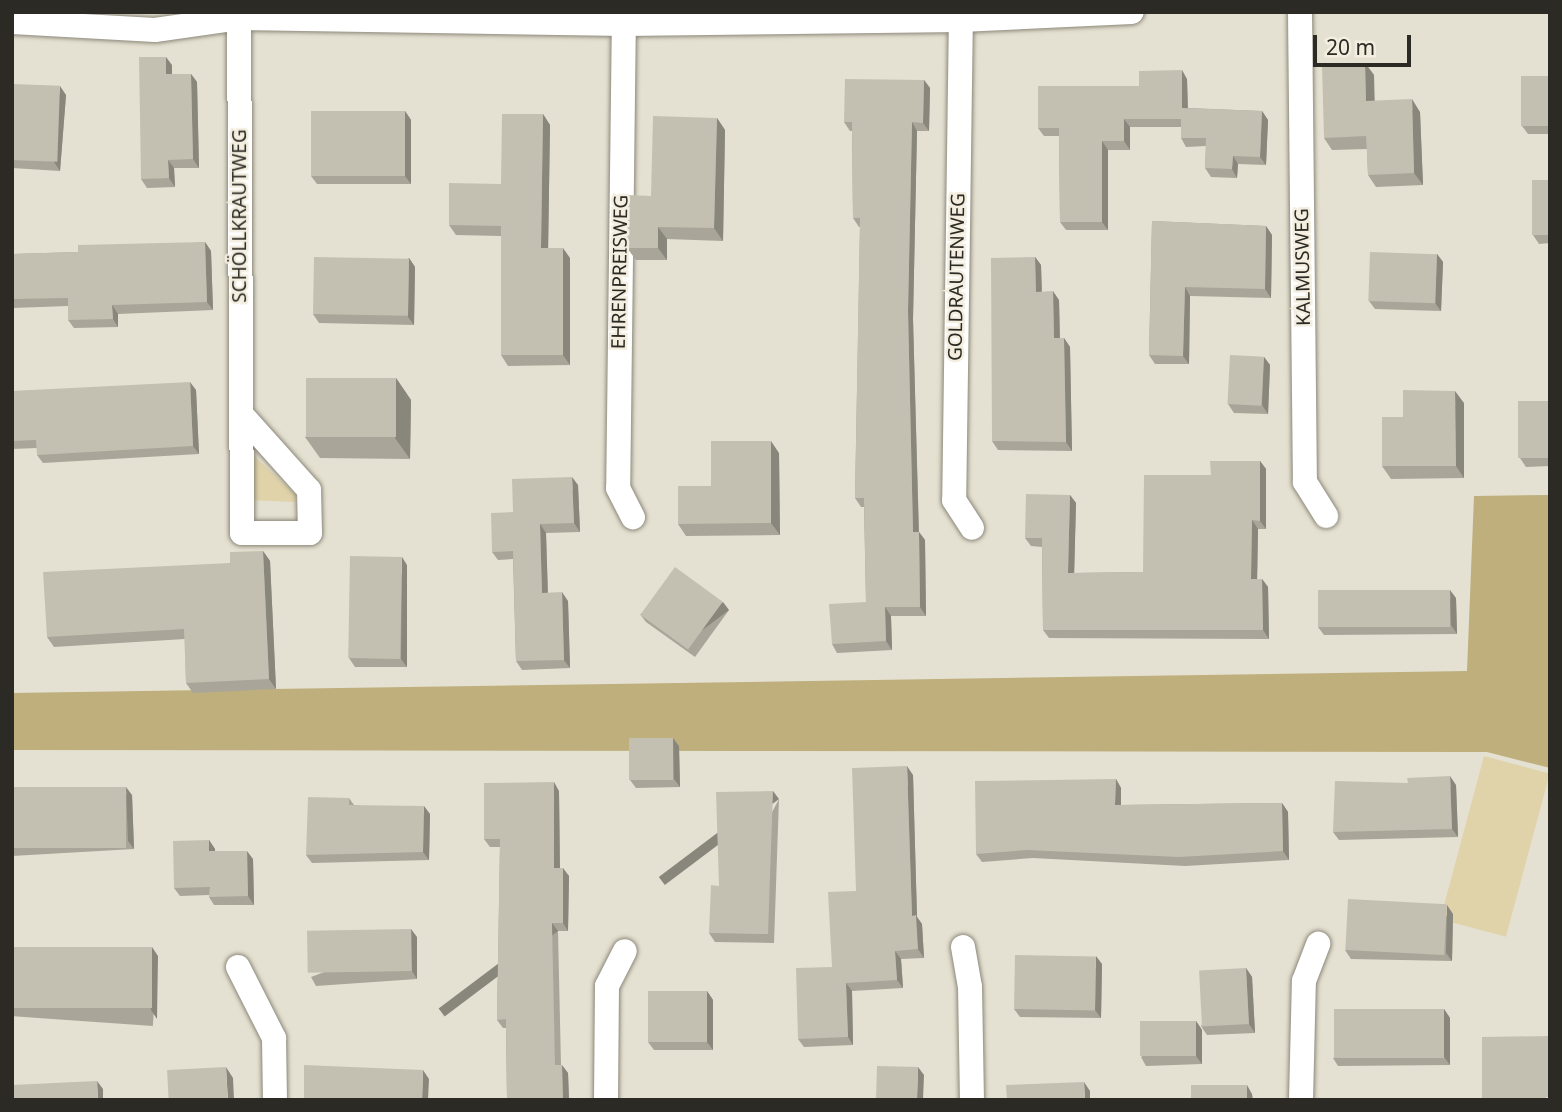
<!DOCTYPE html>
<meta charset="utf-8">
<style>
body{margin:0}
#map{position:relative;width:1562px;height:1112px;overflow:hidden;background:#e5e1d2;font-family:"Noto Sans",sans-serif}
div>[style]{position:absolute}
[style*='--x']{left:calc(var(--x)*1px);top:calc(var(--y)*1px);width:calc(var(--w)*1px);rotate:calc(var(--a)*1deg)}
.green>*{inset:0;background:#e0d3aa;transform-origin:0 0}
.forest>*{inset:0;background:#beaf7c}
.roads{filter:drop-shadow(0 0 2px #8c887a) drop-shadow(0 0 2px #8c887a)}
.minor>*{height:24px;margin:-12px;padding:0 12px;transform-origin:12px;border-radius:12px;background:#fff}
.wall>*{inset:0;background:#a9a598;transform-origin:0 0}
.shaded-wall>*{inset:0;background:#89867c;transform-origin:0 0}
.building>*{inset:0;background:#c4c0b1;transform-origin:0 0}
span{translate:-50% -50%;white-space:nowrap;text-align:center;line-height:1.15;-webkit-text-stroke:5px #f3eedf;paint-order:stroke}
.street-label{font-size:19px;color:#2b2a24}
.frame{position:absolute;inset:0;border:14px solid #2b2a24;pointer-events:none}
.scale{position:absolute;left:1313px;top:35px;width:98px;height:32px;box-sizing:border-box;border:4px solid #2b2a24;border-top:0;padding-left:9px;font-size:21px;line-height:24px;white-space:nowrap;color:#2b2a24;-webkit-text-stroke:5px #f3eedf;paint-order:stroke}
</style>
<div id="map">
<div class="green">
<i style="clip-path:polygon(250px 452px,296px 495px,295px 502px,251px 500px)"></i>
<i style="left:1484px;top:756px;width:68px;height:169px;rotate:15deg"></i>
</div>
<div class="forest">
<i style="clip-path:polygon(1550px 495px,1550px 768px,1487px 752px,12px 750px,12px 693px,1467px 671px,1474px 496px)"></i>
</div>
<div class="roads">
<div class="minor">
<i style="--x:239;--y:12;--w:521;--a:89.67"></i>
<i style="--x:242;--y:533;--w:68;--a:0"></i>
<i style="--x:310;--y:533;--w:43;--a:-91.3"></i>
<i style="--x:309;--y:490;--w:101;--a:-131.8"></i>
<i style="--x:624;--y:12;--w:476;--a:90.7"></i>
<i style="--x:618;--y:488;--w:33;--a:63"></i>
<i style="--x:961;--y:12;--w:488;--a:90.8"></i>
<i style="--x:954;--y:500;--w:33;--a:57"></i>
<i style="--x:1300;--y:12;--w:470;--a:89.4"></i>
<i style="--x:1305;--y:482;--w:40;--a:58"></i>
<i style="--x:12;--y:22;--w:143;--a:3.2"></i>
<i style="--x:155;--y:30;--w:85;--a:-8.1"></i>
<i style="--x:239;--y:18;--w:385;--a:0.9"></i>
<i style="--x:624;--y:24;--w:337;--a:-0.7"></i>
<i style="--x:961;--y:20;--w:171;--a:-2.7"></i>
<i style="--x:963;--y:947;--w:41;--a:80.1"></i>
<i style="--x:970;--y:987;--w:113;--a:89"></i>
<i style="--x:238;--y:967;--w:80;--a:63.1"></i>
<i style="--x:274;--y:1038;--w:62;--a:89.1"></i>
<i style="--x:606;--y:1100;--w:114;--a:-89.5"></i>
<i style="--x:607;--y:986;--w:39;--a:-63"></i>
<i style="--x:1301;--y:1100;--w:119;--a:-88.6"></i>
<i style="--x:1304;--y:981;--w:40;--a:-69"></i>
</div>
</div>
<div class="wall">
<i style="clip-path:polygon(1365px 63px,1374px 75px,1374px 101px,1420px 112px,1423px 185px,1376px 187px,1368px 175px,1367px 149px,1332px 150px,1324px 138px)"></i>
<i style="clip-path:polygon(172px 65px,172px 74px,191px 74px,197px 82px,199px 168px,174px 168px,175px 187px,147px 188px,141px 179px)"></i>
<i style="clip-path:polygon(1550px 76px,1550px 134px,1528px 134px,1522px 126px)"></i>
<i style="clip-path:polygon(1187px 79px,1188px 108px,1262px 111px,1268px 120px,1266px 165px,1238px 164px,1237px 178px,1211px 177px,1205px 168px,1206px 146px,1186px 147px,1181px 138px,1181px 127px,1130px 127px,1130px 150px,1108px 150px,1108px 230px,1066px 230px,1060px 222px,1059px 136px,1044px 136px,1038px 128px,1139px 86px)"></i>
<i style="clip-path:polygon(924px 80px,930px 88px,929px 131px,917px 131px,913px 319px,919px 532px,925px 540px,926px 616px,891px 616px,892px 650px,837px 653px,832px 644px,866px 602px,864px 507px,861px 507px,855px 498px,860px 227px,859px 227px,853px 218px,852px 131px,850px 131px,844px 122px)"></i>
<i style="clip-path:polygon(12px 84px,66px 95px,60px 171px,12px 168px)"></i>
<i style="clip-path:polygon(405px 111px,411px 120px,411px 184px,317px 184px,311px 176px)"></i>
<i style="clip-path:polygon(543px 114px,550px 125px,548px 248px,570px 258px,570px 365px,508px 366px,501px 355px,501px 236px,456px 235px,449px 225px,501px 184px)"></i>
<i style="clip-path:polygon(717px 118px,725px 130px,723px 241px,667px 239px,667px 260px,636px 260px,627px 248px,651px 196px)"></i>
<i style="clip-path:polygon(1550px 180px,1550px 243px,1539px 244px,1533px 235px)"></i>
<i style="clip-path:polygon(1152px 221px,1266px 226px,1272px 235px,1271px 298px,1190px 296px,1189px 364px,1155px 364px,1149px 355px)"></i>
<i style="clip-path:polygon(205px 242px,211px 251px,213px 310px,118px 314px,118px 327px,74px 328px,68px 320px,68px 306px,12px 308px,12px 254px,78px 252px)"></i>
<i style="clip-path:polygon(1437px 254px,1443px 262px,1441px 311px,1375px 309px,1369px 301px)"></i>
<i style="clip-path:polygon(1035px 257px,1041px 265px,1042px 292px,1059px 300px,1060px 338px,1064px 338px,1070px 347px,1072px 451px,998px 450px,992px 441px)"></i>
<i style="clip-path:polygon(409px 258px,415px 267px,414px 325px,319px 323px,313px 314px)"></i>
<i style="clip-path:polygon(1264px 357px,1270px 365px,1268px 414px,1234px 413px,1228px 404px)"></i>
<i style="clip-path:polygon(396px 378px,411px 400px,410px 459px,320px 458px,305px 437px)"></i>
<i style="clip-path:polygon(196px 390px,199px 454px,43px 463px,37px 455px,37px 448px,12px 449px,12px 391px)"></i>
<i style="clip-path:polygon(1550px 401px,1550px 466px,1526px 467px,1520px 458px)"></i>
<i style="clip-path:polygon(1464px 403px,1464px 478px,1391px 479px,1382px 466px,1403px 417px)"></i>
<i style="clip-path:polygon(779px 453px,780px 535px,686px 536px,678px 524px,711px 486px)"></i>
<i style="clip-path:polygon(1260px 461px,1266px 469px,1266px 529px,1258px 529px,1257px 579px,1262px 579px,1268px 587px,1269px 639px,1049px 638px,1043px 630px,1042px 547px,1031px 546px,1025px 538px,1070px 495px,1076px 503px,1074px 573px,1143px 572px,1211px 475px)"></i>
<i style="clip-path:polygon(578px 485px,580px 532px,546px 533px,548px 593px,568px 601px,570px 668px,522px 670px,516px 661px,513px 559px,498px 560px,492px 552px)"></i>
<i style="clip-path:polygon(263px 551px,270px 561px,276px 689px,193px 693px,186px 683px,185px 639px,54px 647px,47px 637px)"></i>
<i style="clip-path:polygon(407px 565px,407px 667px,355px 667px,349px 658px)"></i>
<i style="clip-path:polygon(1456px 598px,1457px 634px,1324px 635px,1318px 627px)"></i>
<i style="clip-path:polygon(729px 610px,695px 657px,646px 622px,640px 614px)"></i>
<i style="clip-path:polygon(679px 746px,680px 787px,636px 788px,630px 780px)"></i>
<i style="clip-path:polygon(913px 775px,917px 917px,922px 924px,924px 958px,901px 959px,903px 988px,852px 991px,853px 1045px,804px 1047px,798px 1039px,832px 967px,856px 891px)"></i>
<i style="clip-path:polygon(1116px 779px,1121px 788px,1121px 805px,1282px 803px,1288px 812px,1289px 860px,1185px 866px,1033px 858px,982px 862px,976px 854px)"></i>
<i style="clip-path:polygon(1456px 785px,1458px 837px,1339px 840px,1333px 832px)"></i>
<i style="clip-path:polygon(12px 787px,132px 795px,134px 849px,12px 856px)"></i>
<i style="clip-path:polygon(559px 791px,560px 868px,569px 876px,568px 931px,558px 931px,561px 1065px,568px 1073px,569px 1100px,507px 1100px,506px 1028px,503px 1028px,497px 1020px,500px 847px,490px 847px,484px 839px)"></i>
<i style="clip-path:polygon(349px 798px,354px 805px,430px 814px,429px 860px,312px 863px,306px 855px)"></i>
<i style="clip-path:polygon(779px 799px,774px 943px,715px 942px,709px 933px)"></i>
<i style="clip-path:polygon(209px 840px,215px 849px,215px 851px,253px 859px,254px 905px,214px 905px,209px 897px,209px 895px,180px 896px,174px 888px)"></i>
<i style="clip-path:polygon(1453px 914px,1452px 961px,1351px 959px,1345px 950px)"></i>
<i style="clip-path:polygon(417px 937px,417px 979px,316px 986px,311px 977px)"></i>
<i style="left:12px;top:947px;width:146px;height:69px;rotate:4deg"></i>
<i style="clip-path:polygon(1102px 964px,1101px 1018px,1020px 1017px,1014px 1009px)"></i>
<i style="clip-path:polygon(1246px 968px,1252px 977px,1255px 1033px,1207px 1035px,1201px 1026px)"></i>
<i style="clip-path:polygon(707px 991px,713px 1000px,713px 1050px,654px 1050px,648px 1042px)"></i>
<i style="clip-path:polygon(1444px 1009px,1450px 1018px,1450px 1065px,1338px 1066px,1333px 1058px)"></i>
<i style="clip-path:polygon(1196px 1021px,1202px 1030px,1202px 1064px,1146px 1066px,1141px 1057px)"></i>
</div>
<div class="shaded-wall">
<i style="clip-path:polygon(166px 57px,172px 65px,172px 82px,166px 74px)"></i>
<i style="clip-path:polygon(1365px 63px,1374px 75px,1375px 113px,1366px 101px)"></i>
<i style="clip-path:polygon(1182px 70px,1187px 79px,1188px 116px,1182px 108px)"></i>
<i style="clip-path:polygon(191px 74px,197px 82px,199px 168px,193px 159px)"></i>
<i style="clip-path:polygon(924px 80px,930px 88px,929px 131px,923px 123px)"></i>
<i style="clip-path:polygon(60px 86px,66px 95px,60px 171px,54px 162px)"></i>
<i style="clip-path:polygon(1412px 99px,1420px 112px,1423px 185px,1414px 173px)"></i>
<i style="clip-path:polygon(405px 111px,411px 120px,411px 184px,405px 176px)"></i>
<i style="clip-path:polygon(1262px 111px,1268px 120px,1266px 165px,1260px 157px)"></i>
<i style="clip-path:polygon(543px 114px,550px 125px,548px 258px,541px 248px)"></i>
<i style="clip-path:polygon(717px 118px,725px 130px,723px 241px,714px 228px)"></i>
<i style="clip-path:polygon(1124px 119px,1130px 127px,1130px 150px,1124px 141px)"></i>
<i style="clip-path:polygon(912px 122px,917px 131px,913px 319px,919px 540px,913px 532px,908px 311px)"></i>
<i style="clip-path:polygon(1102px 141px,1108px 150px,1108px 230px,1102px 222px)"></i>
<i style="clip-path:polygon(1233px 156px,1238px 164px,1237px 178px,1232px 169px)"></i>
<i style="clip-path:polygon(168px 160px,174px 168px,175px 187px,169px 178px)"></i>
<i style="clip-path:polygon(1266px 226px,1272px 235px,1271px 298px,1265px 289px)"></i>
<i style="clip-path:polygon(658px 227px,667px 239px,667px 260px,658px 248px)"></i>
<i style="clip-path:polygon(205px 242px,211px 251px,213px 310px,207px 302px)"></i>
<i style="clip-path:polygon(563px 248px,570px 258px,570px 365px,563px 355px)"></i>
<i style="clip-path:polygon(1437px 254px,1443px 262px,1441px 311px,1435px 303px)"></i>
<i style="clip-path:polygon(1035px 257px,1041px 265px,1042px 300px,1036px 292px)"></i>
<i style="clip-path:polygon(409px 258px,415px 267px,414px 325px,408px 317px)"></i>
<i style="clip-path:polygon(1185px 287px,1190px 296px,1189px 364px,1183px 356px)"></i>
<i style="clip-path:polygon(1053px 291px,1059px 300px,1060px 347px,1054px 338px)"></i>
<i style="clip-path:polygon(112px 305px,118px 314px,118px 327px,113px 319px)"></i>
<i style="clip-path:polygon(1064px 338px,1070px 347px,1072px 451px,1066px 442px)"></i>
<i style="clip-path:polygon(1264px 357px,1270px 365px,1268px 414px,1262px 405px)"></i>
<i style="clip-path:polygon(396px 378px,411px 400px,410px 459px,395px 438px)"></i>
<i style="clip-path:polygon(190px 382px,196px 390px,199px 454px,193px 446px)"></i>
<i style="clip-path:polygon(1455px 391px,1464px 403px,1464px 478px,1456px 466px)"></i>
<i style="clip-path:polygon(771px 441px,779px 453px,780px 535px,771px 523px)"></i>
<i style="clip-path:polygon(1260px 461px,1266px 469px,1266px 529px,1260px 521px)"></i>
<i style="clip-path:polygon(572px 477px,578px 485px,580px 532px,574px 523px)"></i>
<i style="clip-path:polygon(1070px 495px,1076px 503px,1074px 581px,1068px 573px)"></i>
<i style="clip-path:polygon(1252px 520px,1258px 529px,1257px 587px,1251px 579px)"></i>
<i style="clip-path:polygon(540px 524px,546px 533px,548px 601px,542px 593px)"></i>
<i style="clip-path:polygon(919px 532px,925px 540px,926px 616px,920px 607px)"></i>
<i style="clip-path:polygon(263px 551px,270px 561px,276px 689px,269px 679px)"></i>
<i style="clip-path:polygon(402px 557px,407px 565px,407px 667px,401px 659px)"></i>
<i style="clip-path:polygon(1262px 579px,1268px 587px,1269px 639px,1263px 630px)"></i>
<i style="clip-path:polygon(1450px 590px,1456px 598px,1457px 634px,1451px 625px)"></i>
<i style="clip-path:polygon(562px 592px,568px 601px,570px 668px,564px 660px)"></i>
<i style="left:723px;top:602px;width:10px;height:58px;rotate:53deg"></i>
<i style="clip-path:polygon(885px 607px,891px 616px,892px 650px,886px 641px)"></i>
<i style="clip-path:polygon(673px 738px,679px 746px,680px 787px,674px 779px)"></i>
<i style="clip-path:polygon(907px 766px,913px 775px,917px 917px,922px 924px,924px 958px,918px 949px,912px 916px)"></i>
<i style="clip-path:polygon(1450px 776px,1456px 785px,1458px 837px,1452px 829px)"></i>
<i style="clip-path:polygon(1116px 779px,1121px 788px,1121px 813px,1115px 805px)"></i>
<i style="clip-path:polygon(554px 782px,559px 791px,560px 876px,554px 868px)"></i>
<i style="clip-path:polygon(126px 787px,132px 795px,134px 849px,128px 841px)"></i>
<i style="left:773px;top:791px;width:10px;height:143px;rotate:53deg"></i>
<i style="clip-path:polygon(1282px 803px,1288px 812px,1289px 860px,1283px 851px)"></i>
<i style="clip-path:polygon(424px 806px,430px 814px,429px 860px,423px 852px)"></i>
<i style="clip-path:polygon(209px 840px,215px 849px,215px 860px,209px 851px)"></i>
<i style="clip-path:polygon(247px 851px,253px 859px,254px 905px,248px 896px)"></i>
<i style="clip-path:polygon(563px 868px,569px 876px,568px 931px,563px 923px)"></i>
<i style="clip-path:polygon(1447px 905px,1453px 914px,1452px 961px,1446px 953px)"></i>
<i style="left:552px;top:923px;width:10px;height:142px;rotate:53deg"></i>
<i style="clip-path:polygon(411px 929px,417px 937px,417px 979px,412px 971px)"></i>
<i style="clip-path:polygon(152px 947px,158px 956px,157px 1019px,151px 1010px)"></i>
<i style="clip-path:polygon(895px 951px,901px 959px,903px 988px,897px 980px)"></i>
<i style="clip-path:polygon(1096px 956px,1102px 964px,1101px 1018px,1095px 1010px)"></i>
<i style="clip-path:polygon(1246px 968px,1252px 977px,1255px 1033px,1249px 1024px)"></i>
<i style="clip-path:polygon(846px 983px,852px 991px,853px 1045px,848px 1037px)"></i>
<i style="clip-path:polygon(707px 991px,713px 1000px,713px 1050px,707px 1042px)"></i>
<i style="clip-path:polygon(1444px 1009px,1450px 1018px,1450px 1065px,1444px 1057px)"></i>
<i style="clip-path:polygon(1196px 1021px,1202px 1030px,1202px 1064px,1196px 1056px)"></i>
<i style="clip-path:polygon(562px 1065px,568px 1073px,569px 1100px,563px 1100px)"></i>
<i style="clip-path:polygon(226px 1067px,233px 1078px,234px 1100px,228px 1100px)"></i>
<i style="clip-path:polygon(918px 1067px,924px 1075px,923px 1100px,917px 1099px)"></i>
<i style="clip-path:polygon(423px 1070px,429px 1079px,428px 1100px,422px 1100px)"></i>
<i style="clip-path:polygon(97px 1081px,103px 1089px,103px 1100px,98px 1100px)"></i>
<i style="clip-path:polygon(1084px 1082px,1090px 1091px,1090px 1100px,1085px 1100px)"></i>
<i style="clip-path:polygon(1247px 1085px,1252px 1094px,1253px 1100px,1247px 1100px)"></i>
</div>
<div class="building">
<i style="clip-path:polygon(139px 57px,166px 57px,166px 74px,191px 74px,193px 159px,168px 160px,169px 178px,141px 179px)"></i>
<i style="clip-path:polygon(1365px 63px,1366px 101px,1412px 99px,1414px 173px,1368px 175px,1366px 136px,1324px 138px,1322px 65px)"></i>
<i style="clip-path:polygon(1182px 70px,1182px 108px,1262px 111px,1260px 157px,1233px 156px,1232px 169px,1205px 168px,1206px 138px,1181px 138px,1181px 119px,1124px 119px,1124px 141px,1102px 141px,1102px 222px,1060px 222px,1059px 128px,1038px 128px,1038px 86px,1139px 86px,1139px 71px)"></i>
<i style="left:1550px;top:76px;width:50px;height:29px;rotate:90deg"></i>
<i style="clip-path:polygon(845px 79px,924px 80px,923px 123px,912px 122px,908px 311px,913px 532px,919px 532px,920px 607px,885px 607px,886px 641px,832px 644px,829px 604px,866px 602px,864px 498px,855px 498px,860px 218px,853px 218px,852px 122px,844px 122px)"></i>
<i style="left:12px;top:84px;width:48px;height:76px;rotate:2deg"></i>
<i style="left:405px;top:111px;width:65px;height:94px;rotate:90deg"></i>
<i style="clip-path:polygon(502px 114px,543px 114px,541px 248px,563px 248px,563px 355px,501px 355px,501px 226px,449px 225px,449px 183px,501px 184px)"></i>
<i style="clip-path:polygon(653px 116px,717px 118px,714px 228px,658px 227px,658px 248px,627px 248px,628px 195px,651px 196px)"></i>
<i style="left:1550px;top:180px;width:55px;height:18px;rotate:90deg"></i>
<i style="clip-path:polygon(1152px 221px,1266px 226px,1265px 289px,1185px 287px,1183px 356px,1149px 355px)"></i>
<i style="clip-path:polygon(205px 242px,207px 302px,112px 305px,113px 319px,68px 320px,68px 298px,12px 299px,12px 254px,78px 252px,78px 245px)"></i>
<i style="left:1370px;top:252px;width:67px;height:49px;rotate:2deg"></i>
<i style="left:314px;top:257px;width:95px;height:57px;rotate:1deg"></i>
<i style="clip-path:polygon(1035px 257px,1036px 292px,1053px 291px,1054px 338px,1064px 338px,1066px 442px,992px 441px,991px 258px)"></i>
<i style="left:1230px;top:355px;width:34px;height:49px;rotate:3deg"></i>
<i style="left:306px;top:378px;width:90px;height:59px"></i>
<i style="clip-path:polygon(190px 382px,193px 446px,37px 455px,36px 440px,12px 441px,12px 391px)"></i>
<i style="clip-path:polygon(1403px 390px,1455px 391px,1456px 466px,1382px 466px,1382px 417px,1403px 417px)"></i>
<i style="left:1518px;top:401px;width:32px;height:57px"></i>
<i style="clip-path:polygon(711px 441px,771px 441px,771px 523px,678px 524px,678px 486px,711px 486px)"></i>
<i style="clip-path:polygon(1210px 461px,1260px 461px,1260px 521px,1252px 520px,1251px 579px,1262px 579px,1263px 630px,1043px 630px,1042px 538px,1025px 538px,1026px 494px,1070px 495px,1068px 573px,1143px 572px,1144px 475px,1211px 475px)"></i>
<i style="clip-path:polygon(572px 477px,574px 523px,540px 524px,542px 593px,562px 592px,564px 660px,516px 661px,513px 551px,492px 552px,491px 513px,513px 512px,512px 479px)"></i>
<i style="clip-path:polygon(263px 551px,269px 679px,186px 683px,184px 629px,47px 637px,43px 572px,230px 563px,230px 552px)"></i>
<i style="left:350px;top:556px;width:52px;height:102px;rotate:1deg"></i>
<i style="left:675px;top:567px;width:59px;height:59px;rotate:36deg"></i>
<i style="left:1318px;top:590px;width:132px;height:37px"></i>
<i style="left:629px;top:738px;width:44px;height:42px"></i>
<i style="clip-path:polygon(907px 766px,912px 916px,916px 915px,918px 949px,895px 951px,897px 980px,846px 983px,848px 1037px,798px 1039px,796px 968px,832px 967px,828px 892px,856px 891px,852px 768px)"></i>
<i style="clip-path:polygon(1450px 776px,1452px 829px,1333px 832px,1335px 781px,1408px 783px,1407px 778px)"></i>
<i style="clip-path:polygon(1116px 779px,1115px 805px,1282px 803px,1283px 851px,1179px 857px,1027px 850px,976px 854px,975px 781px)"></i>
<i style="clip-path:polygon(554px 782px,554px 868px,563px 868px,563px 923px,552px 923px,555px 1065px,562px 1065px,563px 1100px,507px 1100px,506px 1019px,497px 1020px,500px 839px,484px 839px,484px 783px)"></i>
<i style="left:12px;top:787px;width:114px;height:61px"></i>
<i style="clip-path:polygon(773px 791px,768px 934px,709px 933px,711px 885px,719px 886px,716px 792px)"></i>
<i style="clip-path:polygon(308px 797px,349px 798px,349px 805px,424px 806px,423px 852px,306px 855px)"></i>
<i style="clip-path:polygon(209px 840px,209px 851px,247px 851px,248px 896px,209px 897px,210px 887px,174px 888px,173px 841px)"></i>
<i style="left:1348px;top:899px;width:99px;height:51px;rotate:3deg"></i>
<i style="left:411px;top:929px;width:42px;height:104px;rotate:89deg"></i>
<i style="left:12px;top:947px;width:140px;height:61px"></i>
<i style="left:1015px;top:955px;width:81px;height:54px;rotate:1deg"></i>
<i style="left:1246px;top:968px;width:56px;height:47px;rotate:87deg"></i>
<i style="left:648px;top:991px;width:59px;height:51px"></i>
<i style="left:1334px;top:1009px;width:110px;height:49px"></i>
<i style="left:1196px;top:1021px;width:35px;height:56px;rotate:90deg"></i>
<i style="clip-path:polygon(1550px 1036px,1550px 1097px,1546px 1097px,1546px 1100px,1482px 1100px,1482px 1037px)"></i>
<i style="clip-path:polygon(304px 1065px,423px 1070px,422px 1100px,304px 1100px)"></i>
<i style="clip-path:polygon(877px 1066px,918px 1067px,917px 1099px,939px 1100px,876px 1100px)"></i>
<i style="left:226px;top:1067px;width:33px;height:59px;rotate:87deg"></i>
<i style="clip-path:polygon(97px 1081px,98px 1100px,12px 1100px,12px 1085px)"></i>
<i style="clip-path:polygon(1084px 1082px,1085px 1100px,1007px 1100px,1006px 1085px)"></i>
<i style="left:1247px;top:1085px;width:15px;height:56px;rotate:90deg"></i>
</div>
<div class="street-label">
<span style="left:240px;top:216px;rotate:-90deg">SCHÖLLKRAUTWEG</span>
<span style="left:1303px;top:267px;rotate:-91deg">KALMUSWEG</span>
<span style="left:620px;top:272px;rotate:-89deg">EHRENPREISWEG</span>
<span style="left:957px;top:277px;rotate:-89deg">GOLDRAUTENWEG</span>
</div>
<div class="frame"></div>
<div class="scale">20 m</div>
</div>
